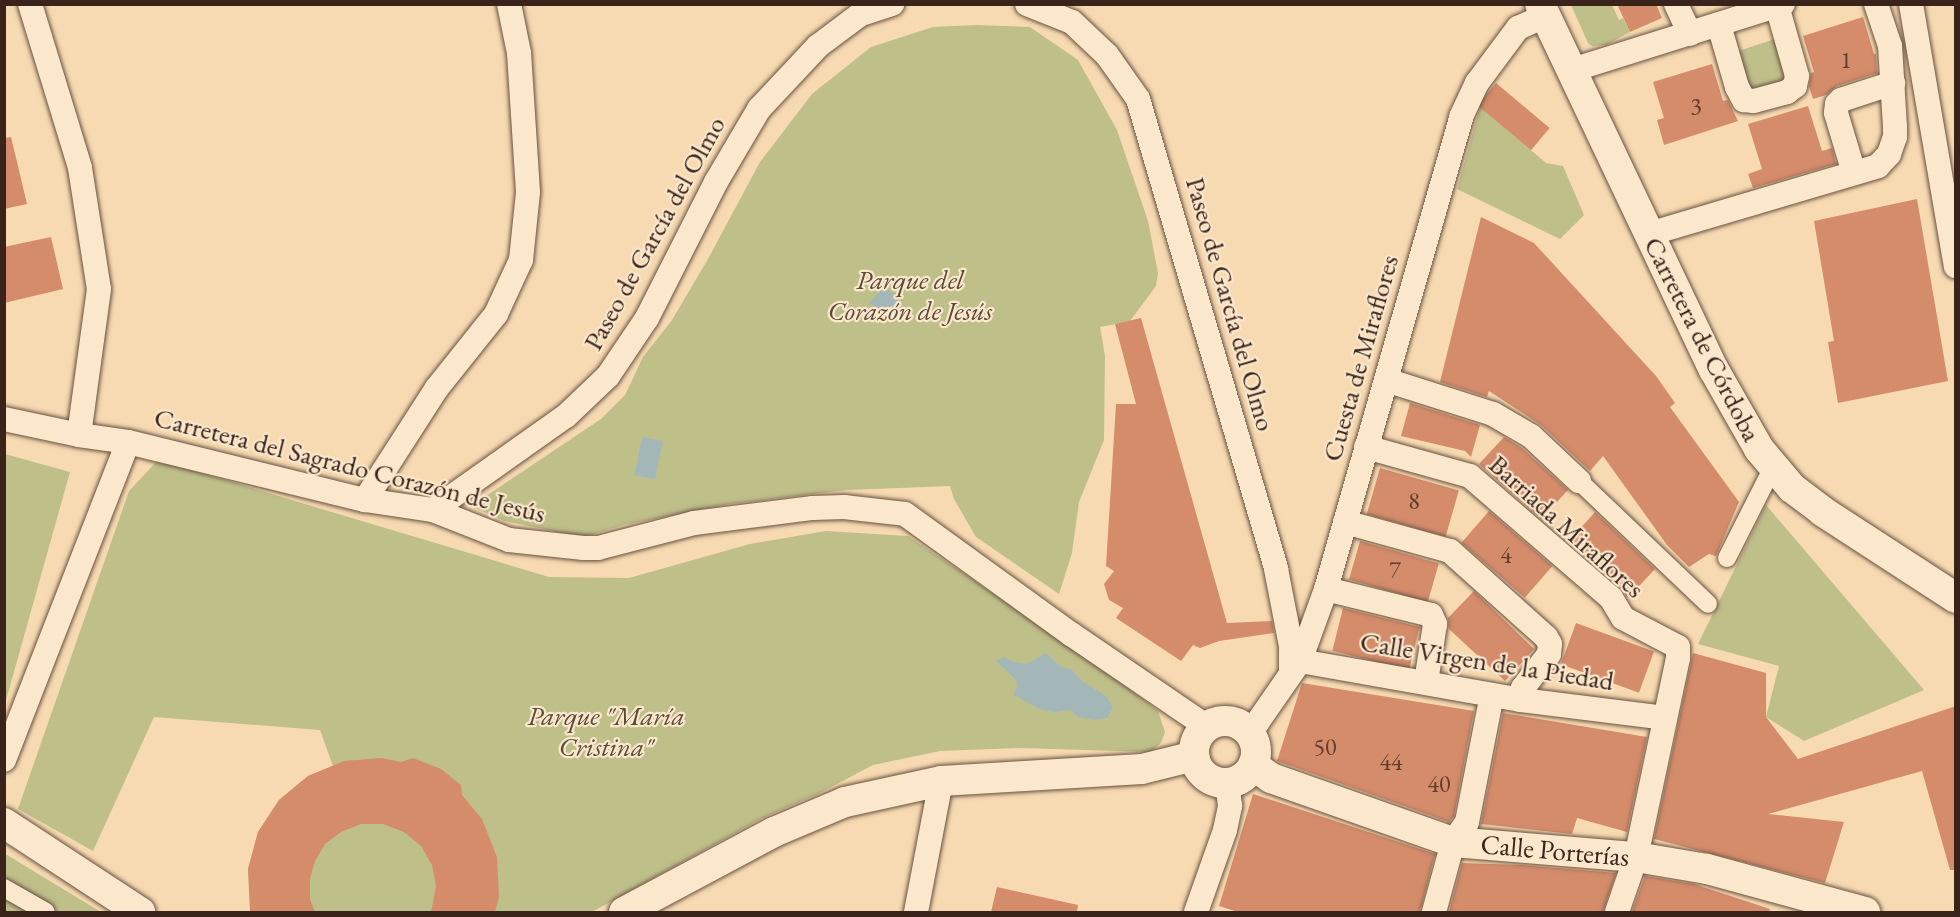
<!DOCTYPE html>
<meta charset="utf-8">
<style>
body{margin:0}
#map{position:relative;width:1960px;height:917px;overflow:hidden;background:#f7dab1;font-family:"EB Garamond",serif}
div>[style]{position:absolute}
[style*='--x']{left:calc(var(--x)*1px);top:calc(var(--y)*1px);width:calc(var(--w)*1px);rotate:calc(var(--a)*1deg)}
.green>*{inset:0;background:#bfbf8a;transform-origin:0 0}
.water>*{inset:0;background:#a4b7b8;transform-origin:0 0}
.building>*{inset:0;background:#d48c6b;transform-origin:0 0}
.roads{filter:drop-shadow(0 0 2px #685140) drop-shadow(0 0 2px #685140)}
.pedestrian>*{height:18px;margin:-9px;padding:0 9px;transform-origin:9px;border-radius:9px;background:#fae7cc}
.minor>*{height:24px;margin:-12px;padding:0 12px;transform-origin:12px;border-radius:12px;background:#fae7cc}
.tertiary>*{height:30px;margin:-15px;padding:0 15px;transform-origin:15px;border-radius:15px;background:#fae7cc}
.tertiary>.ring{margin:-15px;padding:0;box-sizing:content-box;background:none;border:30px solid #fae7cc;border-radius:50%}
span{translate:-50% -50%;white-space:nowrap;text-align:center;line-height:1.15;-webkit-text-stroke:4.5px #fae7cc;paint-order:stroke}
.number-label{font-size:24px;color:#603d2f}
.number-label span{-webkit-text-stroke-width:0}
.street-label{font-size:27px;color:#39231b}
.park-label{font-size:27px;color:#5a4a37;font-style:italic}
.frame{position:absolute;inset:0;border:6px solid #39231b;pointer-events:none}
</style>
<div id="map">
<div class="green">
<i style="clip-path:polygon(1571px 5px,1612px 5px,1619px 20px,1623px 18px,1630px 32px,1606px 45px,1592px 46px,1588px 43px)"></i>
<i style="clip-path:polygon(976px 25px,1030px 27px,1078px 60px,1117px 130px,1148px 221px,1158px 273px,1156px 286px,1130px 321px,1100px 327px,1105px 356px,1104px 440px,1079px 502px,1072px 553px,1059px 594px,976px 537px,954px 499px,950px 486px,848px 490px,729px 504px,624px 525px,583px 537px,504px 521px,471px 506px,601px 419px,625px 395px,643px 357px,672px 320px,708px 259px,760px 162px,812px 94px,871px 47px,933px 27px)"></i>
<i style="left:1775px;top:39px;width:43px;height:41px;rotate:72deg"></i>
<i style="clip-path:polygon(1480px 107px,1546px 163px,1563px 166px,1584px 215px,1560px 239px,1457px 189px)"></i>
<i style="clip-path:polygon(5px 454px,70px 472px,5px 704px,4px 454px)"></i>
<i style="clip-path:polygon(158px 460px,549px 577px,629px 578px,750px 544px,826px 531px,908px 536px,1089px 658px,1158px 711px,1165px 732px,1161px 743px,1151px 752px,1020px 748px,940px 751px,873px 765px,818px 794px,762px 818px,592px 912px,251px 912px,248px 869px,258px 832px,279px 800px,308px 776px,333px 766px,320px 730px,154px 717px,93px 851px,18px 809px,129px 491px)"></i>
<i style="clip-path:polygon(1766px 505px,1924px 690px,1804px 741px,1766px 717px,1779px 666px,1698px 644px)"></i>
<i style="clip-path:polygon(4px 853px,35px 872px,101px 912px,5px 912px)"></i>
</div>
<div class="water">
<i style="clip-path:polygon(885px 286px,901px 303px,895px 307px,895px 312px,885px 320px,875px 313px,875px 307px,869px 303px)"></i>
<i style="left:642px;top:437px;width:21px;height:39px;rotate:11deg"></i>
<i style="clip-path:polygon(1046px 653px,1061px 667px,1071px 669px,1082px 681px,1106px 696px,1113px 707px,1107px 718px,1094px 720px,1078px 717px,1070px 710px,1055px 712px,1039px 709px,1014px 695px,1017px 686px,1015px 679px,996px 661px,1005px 657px,1014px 662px,1026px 664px)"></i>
</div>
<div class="building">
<i style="clip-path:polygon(1617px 4px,1656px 4px,1662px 18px,1630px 32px)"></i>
<i style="clip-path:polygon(1863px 17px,1874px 54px,1876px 54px,1877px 73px,1837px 86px,1826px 95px,1813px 99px,1809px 86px,1811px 73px,1814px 72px,1803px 36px)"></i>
<i style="clip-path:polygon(1712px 64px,1723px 101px,1728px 100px,1738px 121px,1664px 145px,1657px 120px,1664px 118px,1653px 82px)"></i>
<i style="left:1496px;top:83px;width:70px;height:29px;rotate:40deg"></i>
<i style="clip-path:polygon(1808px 106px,1822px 151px,1832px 148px,1836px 164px,1753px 188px,1748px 174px,1762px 169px,1748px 124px)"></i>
<i style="clip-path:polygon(11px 137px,27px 204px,4px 209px,4px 138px)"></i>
<i style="clip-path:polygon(1917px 199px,1948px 381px,1838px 403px,1828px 342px,1834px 341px,1814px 221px)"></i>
<i style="clip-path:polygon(1481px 217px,1534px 243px,1656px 376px,1675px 403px,1670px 407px,1739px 502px,1716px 556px,1709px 554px,1689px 567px,1667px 545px,1603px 456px,1590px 471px,1541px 425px,1489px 391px,1487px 397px,1440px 382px)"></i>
<i style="clip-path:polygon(51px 237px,63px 289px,4px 303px,4px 247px)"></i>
<i style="clip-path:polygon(1141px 318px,1227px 623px,1272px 621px,1274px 633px,1219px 641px,1200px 648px,1193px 645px,1181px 661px,1116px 618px,1123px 608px,1109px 600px,1104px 584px,1114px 571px,1106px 566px,1116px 404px,1136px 404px,1115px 324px)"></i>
<i style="clip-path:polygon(1410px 403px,1480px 425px,1471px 457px,1465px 451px,1401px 436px)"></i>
<i style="clip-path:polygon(1504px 437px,1522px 448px,1568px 490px,1541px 519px,1479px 464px)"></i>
<i style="left:1380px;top:468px;width:82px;height:48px;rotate:16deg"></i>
<i style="left:1489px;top:511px;width:84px;height:42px;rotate:41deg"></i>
<i style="clip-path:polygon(1595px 512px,1655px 569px,1628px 598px,1620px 587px,1568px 542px)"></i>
<i style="left:1360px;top:541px;width:82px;height:40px;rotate:16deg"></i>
<i style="clip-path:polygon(1474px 591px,1534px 649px,1505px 681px,1449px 629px,1448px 618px)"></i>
<i style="left:1343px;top:608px;width:79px;height:44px;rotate:14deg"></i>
<i style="left:1576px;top:623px;width:83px;height:44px;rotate:20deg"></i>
<i style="clip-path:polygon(1693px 653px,1766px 673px,1766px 717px,1798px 759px,1956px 706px,1956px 870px,1950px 870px,1922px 771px,1768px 814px,1844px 822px,1825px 883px,1654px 839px)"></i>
<i style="clip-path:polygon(1302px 683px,1474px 711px,1454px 816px,1449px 822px,1277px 761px)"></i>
<i style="clip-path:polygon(1503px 713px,1647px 737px,1627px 832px,1577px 818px,1572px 834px,1481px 824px)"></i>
<i style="clip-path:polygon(382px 758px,401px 762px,413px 758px,441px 769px,461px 785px,462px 795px,482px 819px,497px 857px,499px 897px,495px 912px,431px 912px,436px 886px,432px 865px,421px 846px,404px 832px,383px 824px,361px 824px,341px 832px,325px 844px,315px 861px,310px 879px,310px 899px,315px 912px,250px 912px,248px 869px,258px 832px,279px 800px,308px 776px,344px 761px)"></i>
<i style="clip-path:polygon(1253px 794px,1435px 854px,1420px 912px,1238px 912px,1219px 906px)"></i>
<i style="clip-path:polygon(1462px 863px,1522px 865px,1616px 873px,1603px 912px,1449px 912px)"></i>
<i style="clip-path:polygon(1645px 876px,1694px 884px,1770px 909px,1769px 912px,1632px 912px)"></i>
<i style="clip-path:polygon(997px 887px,1078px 905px,1077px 912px,991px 912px)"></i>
</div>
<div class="roads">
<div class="pedestrian">
<i style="--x:1579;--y:481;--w:178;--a:43.6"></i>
<i style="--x:1727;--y:558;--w:102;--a:-63.2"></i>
<i style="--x:4;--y:888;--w:48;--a:29.7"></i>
</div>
<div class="minor">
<i style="--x:30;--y:4;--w:171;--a:73"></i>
<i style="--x:80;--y:168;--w:122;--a:81.1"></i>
<i style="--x:99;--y:289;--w:147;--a:97.8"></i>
<i style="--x:1027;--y:4;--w:48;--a:21.8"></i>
<i style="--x:1072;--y:22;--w:48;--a:43.3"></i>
<i style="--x:1107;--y:55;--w:54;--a:54.8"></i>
<i style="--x:1138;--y:99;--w:490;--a:73.6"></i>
<i style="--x:1276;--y:569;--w:78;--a:79"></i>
<i style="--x:1291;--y:646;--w:26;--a:90"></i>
<i style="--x:1676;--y:4;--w:33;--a:65"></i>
<i style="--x:1911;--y:4;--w:266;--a:80.3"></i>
<i style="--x:1719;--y:25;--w:65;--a:73.8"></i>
<i style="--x:1737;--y:87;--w:15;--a:62"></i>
<i style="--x:1744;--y:100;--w:10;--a:6"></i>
<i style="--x:1754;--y:101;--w:34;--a:-15"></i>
<i style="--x:1787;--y:92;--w:10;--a:-37"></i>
<i style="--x:1795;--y:86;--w:10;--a:-79"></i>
<i style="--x:1797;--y:76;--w:73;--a:-105.9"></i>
<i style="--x:1572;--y:70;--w:221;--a:-17.4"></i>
<i style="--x:1854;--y:173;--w:63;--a:-106.7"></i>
<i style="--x:1836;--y:113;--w:9;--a:-84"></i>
<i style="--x:1837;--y:104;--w:6;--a:-45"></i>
<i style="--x:1841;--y:100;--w:55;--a:-18.1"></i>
<i style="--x:1649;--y:234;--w:239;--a:-16.5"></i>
<i style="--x:1878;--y:166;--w:16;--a:-47"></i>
<i style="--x:1889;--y:154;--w:18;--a:-71"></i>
<i style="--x:1895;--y:137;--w:10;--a:-90"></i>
<i style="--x:1895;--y:127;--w:81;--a:-93.5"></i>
<i style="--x:1890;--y:46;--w:44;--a:-108.4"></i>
<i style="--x:1386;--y:380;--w:112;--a:17.6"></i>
<i style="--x:1493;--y:414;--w:44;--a:30.1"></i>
<i style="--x:1531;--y:436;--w:66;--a:43.2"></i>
<i style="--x:4;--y:419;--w:77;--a:12"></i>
<i style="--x:79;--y:435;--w:49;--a:8.1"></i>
<i style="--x:128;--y:442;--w:341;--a:111.3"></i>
<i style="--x:128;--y:442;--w:244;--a:13.8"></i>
<i style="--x:365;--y:500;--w:69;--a:8.4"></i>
<i style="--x:433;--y:510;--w:82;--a:21.5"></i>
<i style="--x:509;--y:540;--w:75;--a:6.1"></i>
<i style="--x:584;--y:548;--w:14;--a:0"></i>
<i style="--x:598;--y:548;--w:99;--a:-14.6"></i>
<i style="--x:694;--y:523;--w:120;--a:-7.2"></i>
<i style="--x:813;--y:508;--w:31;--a:-2"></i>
<i style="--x:844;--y:507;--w:61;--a:6.5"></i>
<i style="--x:905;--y:514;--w:205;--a:35.9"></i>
<i style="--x:1071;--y:634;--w:163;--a:34.3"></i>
<i style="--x:1366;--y:447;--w:108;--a:15.6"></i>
<i style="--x:1470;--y:476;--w:186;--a:40.9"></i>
<i style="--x:1611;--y:598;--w:23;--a:59"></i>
<i style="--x:1623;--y:618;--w:62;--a:27.8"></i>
<i style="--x:1678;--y:647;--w:11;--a:90"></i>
<i style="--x:1678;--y:658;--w:203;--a:101.9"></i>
<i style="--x:1636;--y:857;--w:58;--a:109.1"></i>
<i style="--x:365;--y:500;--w:133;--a:-57.3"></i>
<i style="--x:437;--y:388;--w:95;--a:-51.4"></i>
<i style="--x:496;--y:314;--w:60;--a:-65.2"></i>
<i style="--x:521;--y:260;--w:68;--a:-84.1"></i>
<i style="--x:528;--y:192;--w:139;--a:-93.7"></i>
<i style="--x:519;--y:53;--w:50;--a:-101.5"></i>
<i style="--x:433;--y:510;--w:163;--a:-35.3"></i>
<i style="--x:566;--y:416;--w:58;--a:-43.6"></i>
<i style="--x:608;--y:376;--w:70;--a:-56.1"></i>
<i style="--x:647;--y:318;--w:153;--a:-63.1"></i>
<i style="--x:716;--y:182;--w:85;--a:-59.5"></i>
<i style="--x:759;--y:109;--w:86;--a:-46.9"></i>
<i style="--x:818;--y:46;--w:54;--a:-36.7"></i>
<i style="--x:861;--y:14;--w:33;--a:-18"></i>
<i style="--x:1345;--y:522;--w:109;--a:15.4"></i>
<i style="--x:1450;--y:551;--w:129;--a:41.9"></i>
<i style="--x:1546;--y:637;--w:8;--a:60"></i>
<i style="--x:1550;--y:644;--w:10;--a:96"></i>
<i style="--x:1549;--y:654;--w:43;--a:127.4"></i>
<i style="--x:1523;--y:688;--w:12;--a:99"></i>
<i style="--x:1326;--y:589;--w:108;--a:13.9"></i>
<i style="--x:1431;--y:615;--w:10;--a:66"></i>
<i style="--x:1435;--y:624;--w:59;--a:98.8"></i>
<i style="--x:1300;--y:661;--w:224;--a:10"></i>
<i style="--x:1521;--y:700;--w:145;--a:7.1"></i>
<i style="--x:1246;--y:729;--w:13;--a:-29"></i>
<i style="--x:1257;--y:723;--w:75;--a:-55.3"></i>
<i style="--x:1300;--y:661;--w:77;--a:-70.1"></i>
<i style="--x:1326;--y:589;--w:491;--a:-74"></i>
<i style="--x:1461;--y:117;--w:38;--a:-65"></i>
<i style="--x:1477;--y:83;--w:69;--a:-53.3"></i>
<i style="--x:1518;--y:28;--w:30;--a:-24"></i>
<i style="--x:916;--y:912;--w:133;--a:-79.2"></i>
<i style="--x:1196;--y:912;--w:87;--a:-70.5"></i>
<i style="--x:1225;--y:830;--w:25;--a:-78"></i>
<i style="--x:1230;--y:806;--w:24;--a:-97"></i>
<i style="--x:1434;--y:912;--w:73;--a:-74.8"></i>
<i style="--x:1453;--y:842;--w:24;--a:-55"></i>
<i style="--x:1467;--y:822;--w:129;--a:-78.9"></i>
</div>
<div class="tertiary">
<i style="--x:1540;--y:4;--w:405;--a:64.6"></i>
<i style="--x:1714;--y:370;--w:91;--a:60.3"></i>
<i style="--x:1759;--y:449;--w:51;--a:49.8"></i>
<i style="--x:1792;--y:488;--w:38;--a:37"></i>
<i style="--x:1822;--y:511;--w:160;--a:33"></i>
<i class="ring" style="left:1194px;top:721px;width:32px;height:32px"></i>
<i style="--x:1253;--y:765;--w:22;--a:36"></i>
<i style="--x:1271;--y:778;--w:193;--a:19.4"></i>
<i style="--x:1453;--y:842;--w:184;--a:4.7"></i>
<i style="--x:1636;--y:857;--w:72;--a:9.6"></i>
<i style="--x:1707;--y:869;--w:164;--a:15.2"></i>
<i style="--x:4;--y:823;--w:163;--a:33.2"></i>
<i style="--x:624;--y:912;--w:170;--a:-28.1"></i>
<i style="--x:774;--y:832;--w:77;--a:-22.9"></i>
<i style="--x:845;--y:802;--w:98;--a:-12.3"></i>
<i style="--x:941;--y:781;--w:201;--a:-3.4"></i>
<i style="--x:1142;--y:769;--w:54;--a:-14"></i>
</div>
</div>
<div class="number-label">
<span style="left:1846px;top:60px">1</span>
<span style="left:1696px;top:106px">3</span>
<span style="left:1414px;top:501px">8</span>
<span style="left:1506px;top:555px">4</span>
<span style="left:1395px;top:570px">7</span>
<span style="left:1325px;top:747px">50</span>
<span style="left:1391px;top:762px">44</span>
<span style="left:1439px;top:784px">40</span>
</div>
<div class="street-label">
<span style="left:654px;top:233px;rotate:-61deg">Paseo de García del Olmo</span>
<span style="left:1231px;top:304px;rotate:74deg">Paseo de García del Olmo</span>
<span style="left:1703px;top:339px;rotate:63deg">Carretera de Córdoba</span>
<span style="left:1360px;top:358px;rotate:-74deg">Cuesta de Miraflores</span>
<span style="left:350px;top:465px;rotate:14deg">Carretera del Sagrado Corazón de Jesús</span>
<span style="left:1567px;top:526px;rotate:42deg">Barriada Miraflores</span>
<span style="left:1487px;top:661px;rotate:9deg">Calle Virgen de la Piedad</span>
<span style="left:1555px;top:850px;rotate:5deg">Calle Porterías</span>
</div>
<div class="park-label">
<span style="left:910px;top:295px">Parque del<br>Corazón de Jesús</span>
<span style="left:606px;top:731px">Parque "María<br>Cristina"</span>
</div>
<div class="frame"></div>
</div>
